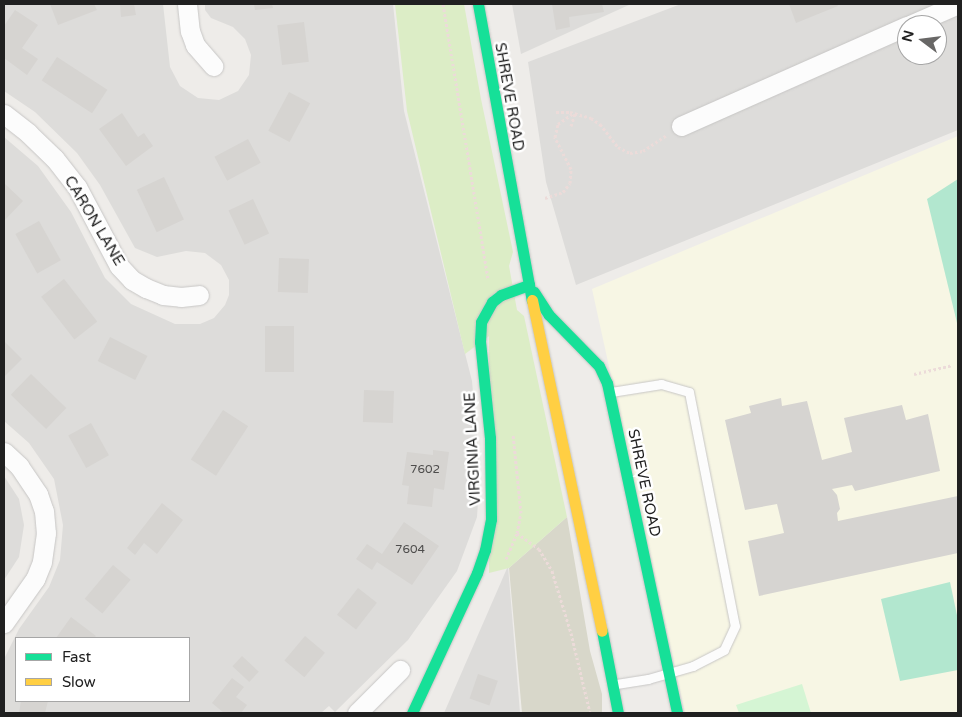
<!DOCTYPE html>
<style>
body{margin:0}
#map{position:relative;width:962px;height:717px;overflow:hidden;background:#eeece9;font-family:"Varela Round",sans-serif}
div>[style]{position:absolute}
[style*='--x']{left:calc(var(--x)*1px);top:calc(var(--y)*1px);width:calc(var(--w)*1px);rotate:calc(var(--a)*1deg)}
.residential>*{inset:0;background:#dddcda}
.education>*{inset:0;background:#f7f6e4}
.construction>*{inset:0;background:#d8d7ca}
.grass>*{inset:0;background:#dcedc6}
.park>*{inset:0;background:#d5f5d4}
.pitch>*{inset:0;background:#b2e7cf}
.building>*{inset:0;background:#d6d4d1;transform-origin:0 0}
.path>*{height:3px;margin-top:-1.5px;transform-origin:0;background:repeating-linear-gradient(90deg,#ecdbd9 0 2.5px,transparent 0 5px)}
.roads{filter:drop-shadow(0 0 1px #c7c6c5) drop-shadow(0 0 1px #c7c6c5)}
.lane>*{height:9px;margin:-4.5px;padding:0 4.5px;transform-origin:4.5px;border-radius:4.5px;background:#fcfcfc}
.street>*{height:19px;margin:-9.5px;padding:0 9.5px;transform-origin:9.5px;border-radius:9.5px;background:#fcfcfc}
.fast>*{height:11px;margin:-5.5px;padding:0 5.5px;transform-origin:5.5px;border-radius:5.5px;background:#16e098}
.slow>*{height:11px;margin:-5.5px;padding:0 5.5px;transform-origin:5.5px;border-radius:5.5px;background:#ffcf43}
span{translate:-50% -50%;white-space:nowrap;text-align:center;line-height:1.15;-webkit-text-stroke:5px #fff;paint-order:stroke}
.number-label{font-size:12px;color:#4e4d4c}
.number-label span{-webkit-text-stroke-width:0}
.street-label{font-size:15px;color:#202020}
.frame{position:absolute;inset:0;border:5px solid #202020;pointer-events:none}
.legend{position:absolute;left:15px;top:637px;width:175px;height:65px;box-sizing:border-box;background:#fff;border:1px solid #a6a6a6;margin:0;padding:6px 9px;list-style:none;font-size:15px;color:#202020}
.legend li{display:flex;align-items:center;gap:10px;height:25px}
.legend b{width:25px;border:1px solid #a6a6a6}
.north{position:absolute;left:897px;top:15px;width:50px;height:50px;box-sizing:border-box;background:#fff;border:1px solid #a6a6a6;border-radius:50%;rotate:285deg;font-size:14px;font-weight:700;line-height:20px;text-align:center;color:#202020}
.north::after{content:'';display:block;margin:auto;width:18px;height:22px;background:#686766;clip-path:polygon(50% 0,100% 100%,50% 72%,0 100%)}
</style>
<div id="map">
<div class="residential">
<i style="clip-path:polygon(evenodd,4px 4px,163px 4px,170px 67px,180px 86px,198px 98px,219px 100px,238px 91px,249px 75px,251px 55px,245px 39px,233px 27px,211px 18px,205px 10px,205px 4px,393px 4px,404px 111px,472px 381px,480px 471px,477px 517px,457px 571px,408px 640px,335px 712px,329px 706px,321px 713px,4px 713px,4px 659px,19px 629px,49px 587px,60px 560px,63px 525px,54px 479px,29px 443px,4px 421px,4px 137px,38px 166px,71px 212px,105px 278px,131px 304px,175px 324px,200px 324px,214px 318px,225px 305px,229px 295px,229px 280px,221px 265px,205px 253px,186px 251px,157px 257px,135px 248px,100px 185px,77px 153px,35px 112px,4px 91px,4px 4px,16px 638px,189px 638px,189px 701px,16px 701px,16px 638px)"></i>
<i style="clip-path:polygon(512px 4px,631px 4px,521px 54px)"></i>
<i style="clip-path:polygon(evenodd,681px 4px,958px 4px,958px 130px,576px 285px,546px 182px,528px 62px,681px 4px,907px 25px,937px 25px,937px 55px,907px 55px,907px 25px)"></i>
<i style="clip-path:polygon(4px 476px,19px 499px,24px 525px,19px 557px,4px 580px)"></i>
<i style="clip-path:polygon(508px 566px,520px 713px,444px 713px)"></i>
</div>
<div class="education">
<i style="clip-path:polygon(958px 136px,958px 713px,685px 713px,592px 289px)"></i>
</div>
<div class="construction">
<i style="clip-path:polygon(567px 517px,590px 651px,602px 694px,602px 713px,522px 713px,509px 568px)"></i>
</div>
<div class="grass">
<i style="clip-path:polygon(395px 4px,464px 4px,481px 99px,513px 252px,509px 266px,517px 310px,524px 316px,567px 517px,509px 568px,489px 573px,489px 336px,465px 354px,407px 111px)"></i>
</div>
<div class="park">
<i style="clip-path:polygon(802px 684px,811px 713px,739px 713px,736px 705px)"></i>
</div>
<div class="pitch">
<i style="clip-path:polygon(958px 179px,958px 327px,927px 199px)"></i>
<i style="clip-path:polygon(950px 582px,958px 620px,958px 670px,900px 681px,881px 599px)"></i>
</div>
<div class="building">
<i style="clip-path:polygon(50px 4px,94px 4px,97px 10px,58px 25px)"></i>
<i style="clip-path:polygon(120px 4px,134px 4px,136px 15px,121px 17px)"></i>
<i style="clip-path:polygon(254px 4px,272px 4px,273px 8px,255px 10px)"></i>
<i style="clip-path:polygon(552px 4px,602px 4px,604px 12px,569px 17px,570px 27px,556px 30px)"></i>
<i style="clip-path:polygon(789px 4px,837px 4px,838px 6px,796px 23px)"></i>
<i style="clip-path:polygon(15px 10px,38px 25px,22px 48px,38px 59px,27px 75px,4px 58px,4px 26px)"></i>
<i style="left:304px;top:22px;width:40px;height:27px;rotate:83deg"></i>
<i style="left:57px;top:57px;width:60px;height:28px;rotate:33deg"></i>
<i style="left:289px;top:92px;width:24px;height:44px;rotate:28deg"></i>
<i style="clip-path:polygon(122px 113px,138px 137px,144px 133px,153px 146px,126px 166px,99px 129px)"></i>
<i style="left:248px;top:139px;width:27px;height:38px;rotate:62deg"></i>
<i style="left:164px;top:177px;width:47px;height:30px;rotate:65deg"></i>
<i style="clip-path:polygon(4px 183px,23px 201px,4px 221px)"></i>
<i style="left:253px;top:199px;width:38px;height:27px;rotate:65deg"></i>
<i style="left:39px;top:221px;width:45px;height:27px;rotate:61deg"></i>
<i style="left:279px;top:258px;width:30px;height:34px;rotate:2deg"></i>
<i style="left:64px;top:279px;width:54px;height:29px;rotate:52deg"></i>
<i style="left:265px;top:326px;width:29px;height:46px"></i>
<i style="left:110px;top:337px;width:42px;height:27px;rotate:27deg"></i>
<i style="clip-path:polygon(4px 341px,22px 359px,4px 377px)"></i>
<i style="left:31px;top:374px;width:49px;height:29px;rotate:44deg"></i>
<i style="left:364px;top:390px;width:30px;height:32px;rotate:2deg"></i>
<i style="clip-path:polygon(781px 398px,782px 406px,807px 401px,822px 460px,852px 452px,844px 418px,902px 405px,906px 420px,928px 414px,940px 471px,855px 491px,852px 485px,832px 489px,837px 495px,840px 509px,837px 513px,838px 521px,958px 496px,958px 553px,759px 596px,748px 541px,784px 533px,777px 504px,745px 510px,725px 420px,751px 413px,749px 406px)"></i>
<i style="left:223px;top:410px;width:30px;height:59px;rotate:33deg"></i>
<i style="left:91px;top:423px;width:37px;height:26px;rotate:61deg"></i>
<i style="clip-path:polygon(433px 450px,449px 452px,444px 490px,434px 488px,432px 507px,407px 504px,409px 486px,402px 485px,407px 452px,433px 455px)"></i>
<i style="clip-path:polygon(162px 503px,183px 520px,157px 554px,144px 543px,135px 555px,127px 548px)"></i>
<i style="clip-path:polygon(404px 522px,439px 546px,412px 585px,377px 562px,372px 570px,356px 559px,367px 544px,382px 554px)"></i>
<i style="left:113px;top:565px;width:23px;height:44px;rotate:40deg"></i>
<i style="left:358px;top:588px;width:24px;height:34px;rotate:38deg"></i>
<i style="clip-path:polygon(71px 617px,96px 636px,94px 638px,56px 638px)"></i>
<i style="left:305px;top:636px;width:26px;height:32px;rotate:40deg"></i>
<i style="left:242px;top:656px;width:23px;height:14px;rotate:43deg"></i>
<i style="left:478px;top:674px;width:21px;height:26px;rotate:19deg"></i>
<i style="clip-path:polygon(232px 678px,244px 687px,236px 697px,247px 705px,241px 713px,224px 713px,212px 703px)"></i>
<i style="clip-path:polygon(21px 701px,48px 701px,45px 713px,19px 713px)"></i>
</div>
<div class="path">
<i style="--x:443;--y:4;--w:280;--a:80.7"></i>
<i style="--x:556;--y:112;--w:14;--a:0"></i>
<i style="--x:570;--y:112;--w:22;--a:16"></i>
<i style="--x:591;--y:118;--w:11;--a:34"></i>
<i style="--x:600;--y:124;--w:29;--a:52"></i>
<i style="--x:618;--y:147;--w:13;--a:27"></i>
<i style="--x:630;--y:153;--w:13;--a:-9"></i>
<i style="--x:643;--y:151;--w:29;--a:-34"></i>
<i style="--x:571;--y:126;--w:13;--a:-72"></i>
<i style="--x:545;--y:198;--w:19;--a:-18"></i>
<i style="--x:563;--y:192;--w:11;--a:-52"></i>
<i style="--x:570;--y:183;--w:14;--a:-86"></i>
<i style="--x:571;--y:169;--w:36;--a:-117"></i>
<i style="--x:555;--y:137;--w:13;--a:-77"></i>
<i style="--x:558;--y:124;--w:19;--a:-35"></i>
<i style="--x:914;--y:374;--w:39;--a:-13"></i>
<i style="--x:517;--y:533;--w:27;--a:36"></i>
<i style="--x:539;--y:549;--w:26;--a:59"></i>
<i style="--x:552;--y:571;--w:65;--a:73"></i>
<i style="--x:571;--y:633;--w:82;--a:76.6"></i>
<i style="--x:506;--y:559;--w:28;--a:-67"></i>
<i style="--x:517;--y:533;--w:20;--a:-79"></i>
<i style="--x:521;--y:513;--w:79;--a:-95.8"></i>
</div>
<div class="roads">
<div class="lane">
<i style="--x:611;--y:392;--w:51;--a:-9.1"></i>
<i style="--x:661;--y:384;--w:29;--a:16"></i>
<i style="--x:689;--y:392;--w:238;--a:78.9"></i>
<i style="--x:735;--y:626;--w:26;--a:115"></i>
<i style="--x:724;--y:650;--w:35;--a:153"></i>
<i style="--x:693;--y:666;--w:47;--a:163.9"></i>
<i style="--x:648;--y:679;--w:32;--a:171"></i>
</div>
<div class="street">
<i style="--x:187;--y:4;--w:27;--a:84"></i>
<i style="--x:190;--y:31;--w:15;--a:70"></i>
<i style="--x:195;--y:45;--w:28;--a:49"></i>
<i style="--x:910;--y:25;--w:52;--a:-23.6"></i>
<i style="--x:4;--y:114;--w:31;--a:38"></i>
<i style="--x:28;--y:133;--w:37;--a:44"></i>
<i style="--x:55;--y:159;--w:36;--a:52"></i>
<i style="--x:77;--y:187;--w:89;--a:62"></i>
<i style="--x:119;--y:266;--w:19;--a:47"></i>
<i style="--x:132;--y:280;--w:16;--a:30"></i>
<i style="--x:146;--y:288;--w:18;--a:22"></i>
<i style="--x:163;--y:295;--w:18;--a:6"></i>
<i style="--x:181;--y:297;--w:18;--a:-6"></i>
<i style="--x:681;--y:126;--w:247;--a:-23.9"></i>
<i style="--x:4;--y:452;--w:21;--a:43"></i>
<i style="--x:19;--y:466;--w:34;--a:56"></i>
<i style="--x:38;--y:494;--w:18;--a:71"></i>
<i style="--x:44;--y:511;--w:22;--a:85"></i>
<i style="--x:46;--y:533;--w:29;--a:98"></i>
<i style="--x:42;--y:562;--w:18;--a:112"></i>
<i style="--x:35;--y:579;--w:54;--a:125.2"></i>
<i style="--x:357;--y:713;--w:61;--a:-45"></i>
</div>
<div class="fast">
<i style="--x:478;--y:4;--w:301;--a:79.7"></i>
<i style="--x:534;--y:292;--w:27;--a:57"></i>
<i style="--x:549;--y:315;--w:71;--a:45.6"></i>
<i style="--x:599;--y:366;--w:19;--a:65"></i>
<i style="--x:607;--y:383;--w:337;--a:78"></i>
<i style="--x:602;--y:631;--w:84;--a:79"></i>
<i style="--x:412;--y:713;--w:154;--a:-65.1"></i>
<i style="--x:477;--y:573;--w:24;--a:-71"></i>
<i style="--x:485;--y:550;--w:32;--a:-79"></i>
<i style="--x:491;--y:519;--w:81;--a:-90.7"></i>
<i style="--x:490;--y:438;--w:97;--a:-95.9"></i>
<i style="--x:480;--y:342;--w:20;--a:-87"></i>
<i style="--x:481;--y:322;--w:23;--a:-61"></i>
<i style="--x:492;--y:302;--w:11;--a:-38"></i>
<i style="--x:501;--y:295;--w:30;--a:-20"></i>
</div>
<div class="slow">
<i style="--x:532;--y:300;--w:338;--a:78.1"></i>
</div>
</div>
<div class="number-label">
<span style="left:425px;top:470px">7602</span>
<span style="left:410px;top:550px">7604</span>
</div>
<div class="street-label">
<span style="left:509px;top:97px;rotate:80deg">SHREVE ROAD</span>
<span style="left:94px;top:221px;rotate:59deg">CARON LANE</span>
<span style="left:473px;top:449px;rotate:-93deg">VIRGINIA LANE</span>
<span style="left:644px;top:483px;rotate:78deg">SHREVE ROAD</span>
</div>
<div class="frame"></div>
<ul class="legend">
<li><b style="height:6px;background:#16e098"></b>Fast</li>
<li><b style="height:6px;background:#ffcf43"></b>Slow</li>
</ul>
<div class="north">N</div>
</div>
